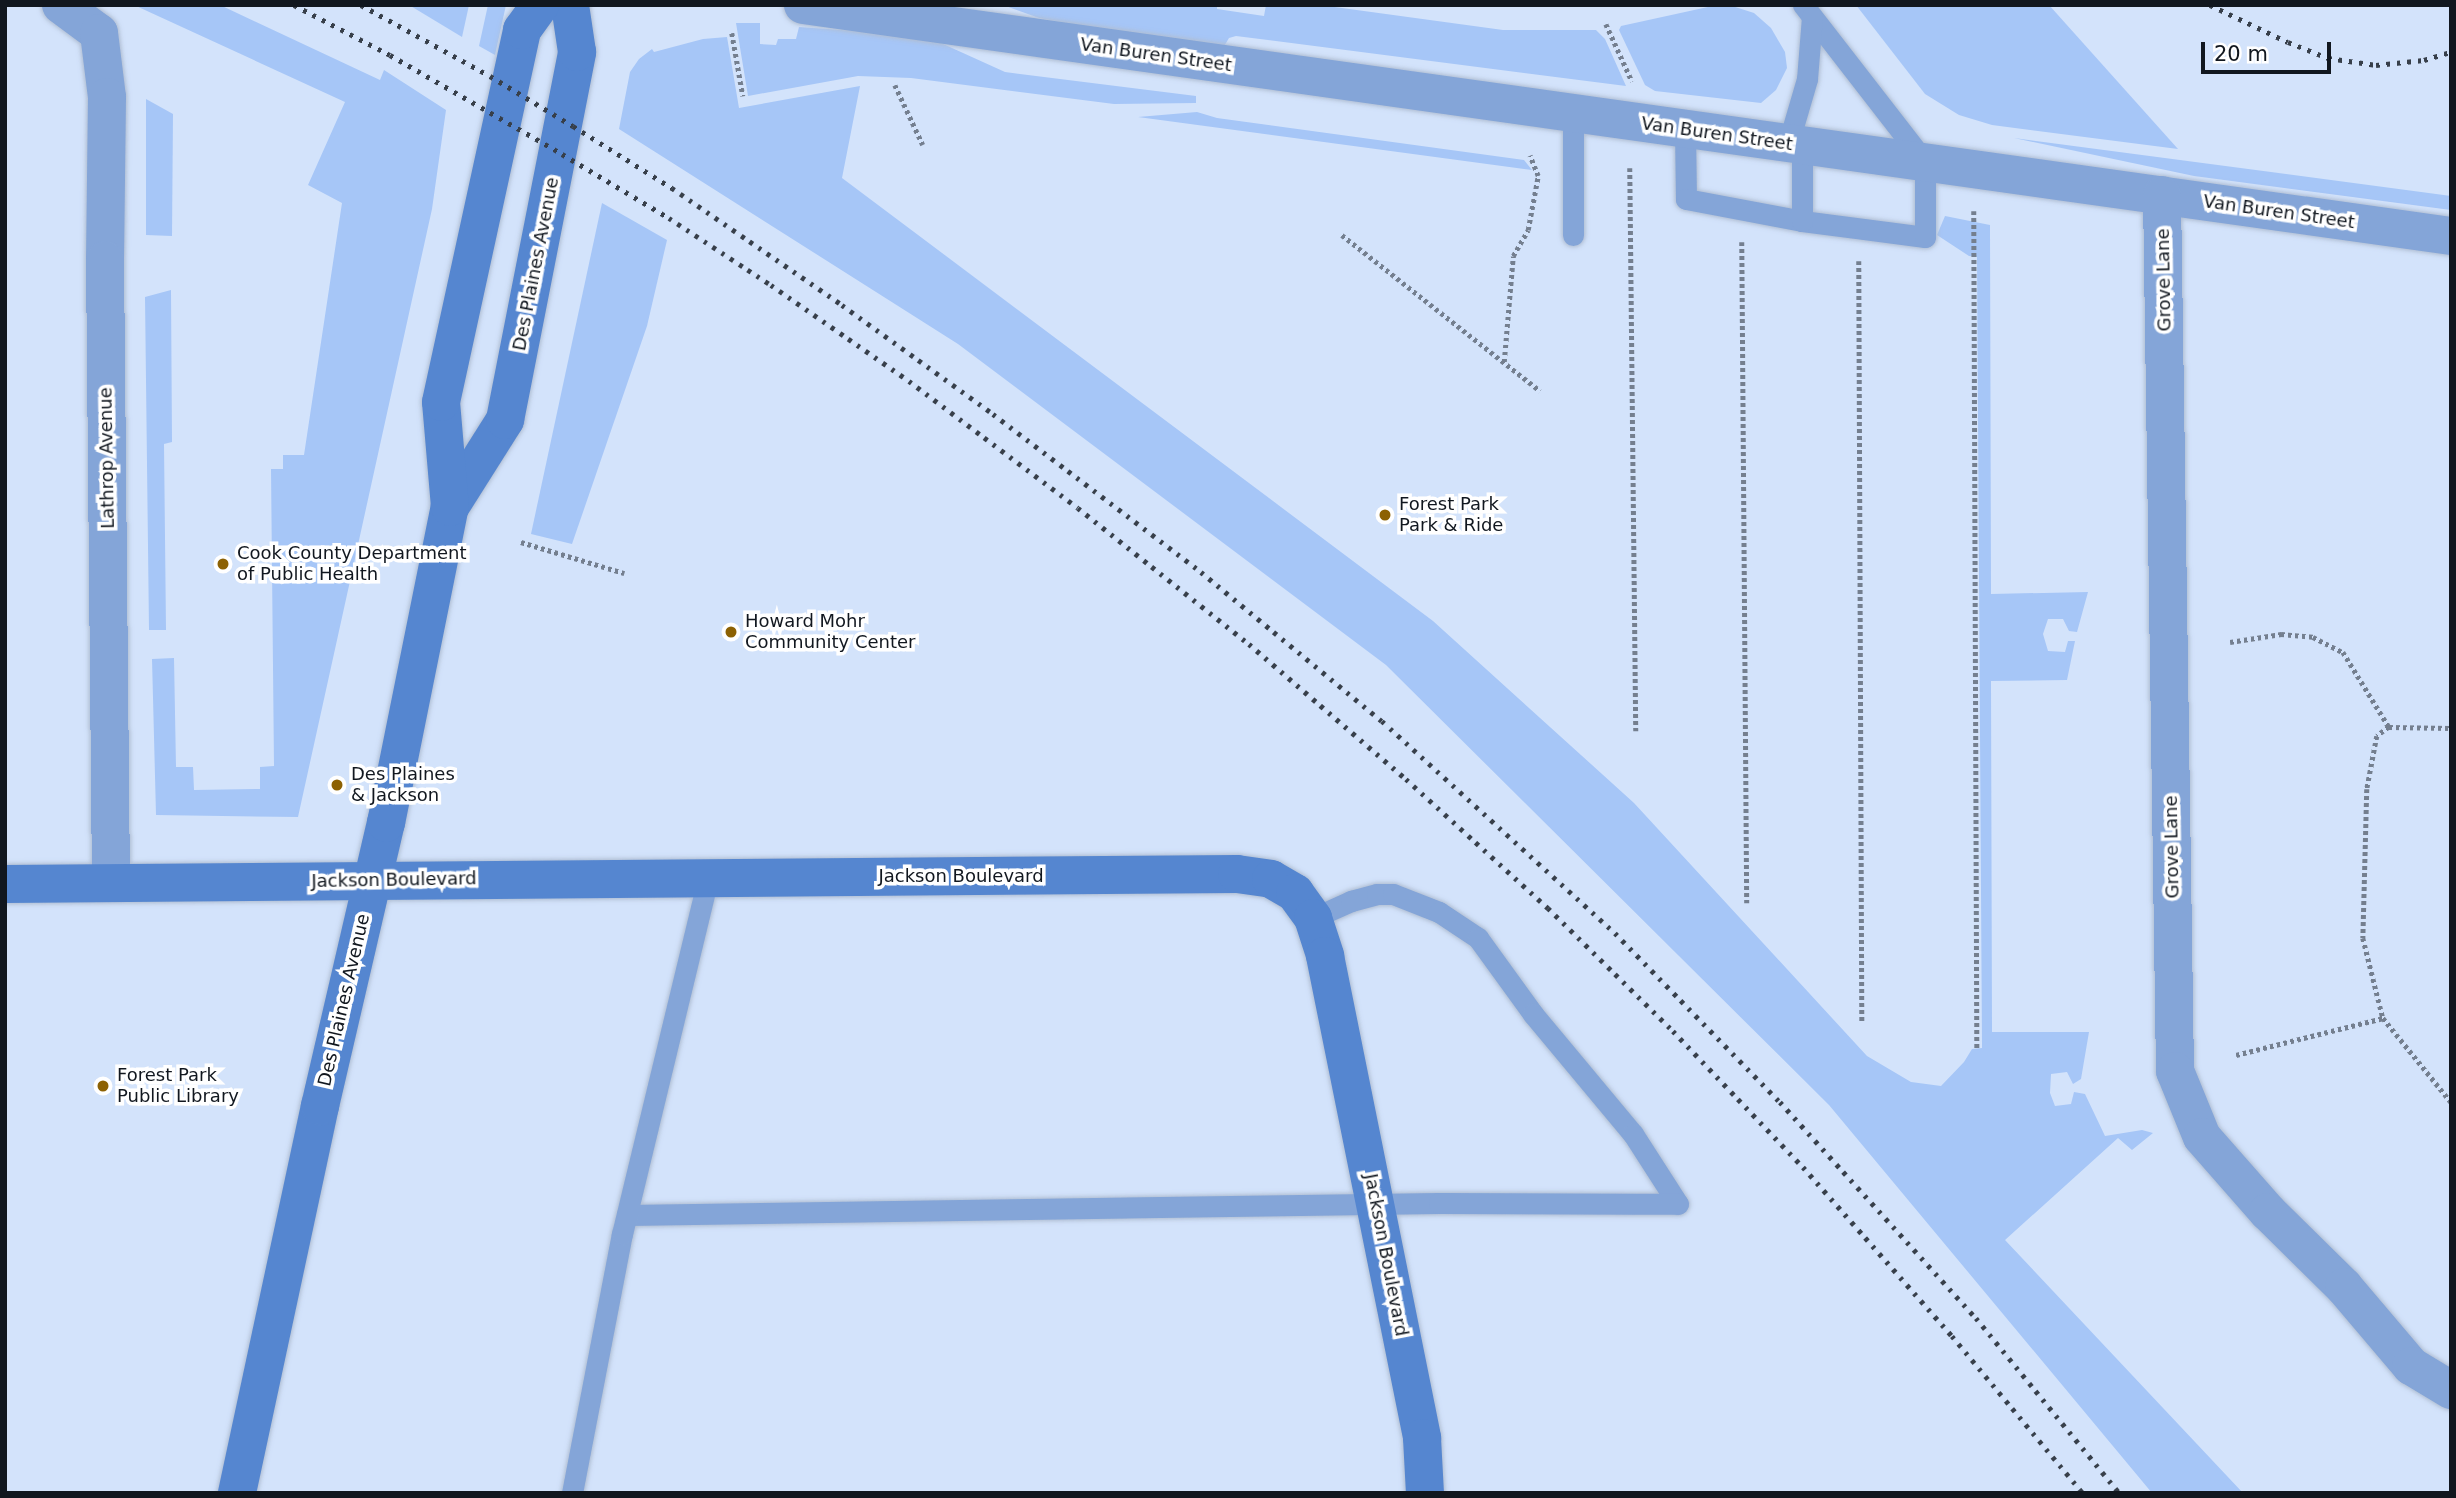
<!DOCTYPE html>
<style>
body{margin:0}
#map{position:relative;width:2456px;height:1498px;overflow:hidden;background:#d3e3fb;font-family:"DejaVu Sans",sans-serif}
div>[style]{position:absolute}
[style*='--x']{left:calc(var(--x)*1px);top:calc(var(--y)*1px);width:calc(var(--w)*1px);rotate:calc(var(--a)*1deg)}
.green>*{inset:0;background:#a6c6f7}
.path>*{height:4.5px;margin-top:-2.25px;transform-origin:0;background:repeating-linear-gradient(90deg,#747f8f 0 3.5px,transparent 0 7px)}
.roads{filter:drop-shadow(0 0 2px #b0bed3) drop-shadow(0 0 2px #b0bed3)}
.lane>*{height:21px;margin:-10.5px;padding:0 10.5px;transform-origin:10.5px;border-radius:10.5px;background:#84a5d8}
.street>*{height:38px;margin:-19px;padding:0 19px;transform-origin:19px;border-radius:19px;background:#84a5d8}
.secondary>*{height:38px;margin:-19px;padding:0 19px;transform-origin:19px;border-radius:19px;background:#5586d0}
.rail>*{height:5px;margin-top:-2.5px;transform-origin:0;background:repeating-linear-gradient(90deg,#373f4a 0 3.5px,transparent 0 10.5px)}
.dots>*{width:19px;height:19px;translate:-50% -50%;box-sizing:border-box;border:4px solid #fff;border-radius:50%}
span{translate:-50% -50%;white-space:nowrap;text-align:center;line-height:1.15;-webkit-text-stroke:7px #fff;paint-order:stroke}
.street-label{font-size:18px;color:#11171f}
.poi-label{font-size:18px;color:#11171f}
.left{translate:0 -50%;text-align:left}
.frame{position:absolute;inset:0;border:7px solid #11171f;pointer-events:none}
.scale{position:absolute;left:2201px;top:42px;width:130px;height:32px;box-sizing:border-box;border:4px solid #11171f;border-top:0;padding-left:9px;font-size:21px;line-height:24px;white-space:nowrap;color:#11171f;-webkit-text-stroke:5px #fff;paint-order:stroke}
</style>
<div id="map">
<div class="green">
<i style="clip-path:polygon(134px 5px,220px 5px,380px 80px,384px 70px,446px 110px,432px 209px,298px 817px,156px 815px,152px 659px,174px 658px,176px 767px,193px 767px,194px 790px,260px 789px,260px 767px,274px 766px,271px 469px,283px 469px,283px 455px,304px 455px,342px 203px,308px 185px,345px 102px)"></i>
<i style="clip-path:polygon(409px 5px,469px 5px,462px 37px)"></i>
<i style="clip-path:polygon(488px 5px,506px 5px,495px 55px,479px 46px)"></i>
<i style="clip-path:polygon(1003px 5px,1217px 5px,1217px 9px,1264px 16px,1266px 5px,1320px 5px,1503px 30px,1596px 30px,1605px 39px,1626px 86px,1236px 36px,1229px 38px,1223px 48px,1214px 50px,1039px 18px)"></i>
<i style="clip-path:polygon(1717px 5px,1729px 5px,1754px 13px,1771px 28px,1785px 52px,1787px 68px,1776px 90px,1761px 103px,1655px 91px,1645px 85px,1619px 30px,1621px 26px)"></i>
<i style="clip-path:polygon(1856px 5px,2049px 5px,2178px 149px,1992px 125px,1959px 115px,1925px 94px)"></i>
<i style="clip-path:polygon(736px 23px,760px 23px,760px 44px,776px 45px,778px 39px,796px 39px,799px 27px,855px 31px,941px 43px,1005px 72px,1196px 96px,1196px 103px,1114px 104px,911px 78px,858px 76px,748px 96px)"></i>
<i style="clip-path:polygon(727px 37px,739px 108px,860px 86px,842px 178px,1433px 621px,1634px 803px,1867px 1056px,1911px 1082px,1941px 1086px,1964px 1062px,1972px 1049px,1982px 1048px,1977px 257px,1969px 256px,1937px 235px,1945px 216px,1990px 225px,1991px 594px,2088px 592px,2077px 632px,2069px 631px,2063px 619px,2048px 619px,2043px 634px,2048px 651px,2065px 652px,2068px 641px,2075px 641px,2067px 680px,1991px 681px,1992px 1032px,2089px 1032px,2081px 1079px,2073px 1084px,2067px 1072px,2051px 1074px,2050px 1093px,2055px 1106px,2071px 1104px,2074px 1092px,2085px 1094px,2105px 1136px,2142px 1130px,2153px 1133px,2132px 1150px,2118px 1138px,2005px 1240px,2243px 1493px,2152px 1493px,1829px 1105px,1386px 665px,958px 344px,619px 129px,630px 72px,639px 59px,652px 49px,654px 52px,703px 39px)"></i>
<i style="clip-path:polygon(146px 99px,173px 114px,172px 236px,146px 235px)"></i>
<i style="clip-path:polygon(1197px 112px,1217px 118px,1524px 160px,1532px 170px,1138px 117px)"></i>
<i style="clip-path:polygon(2014px 138px,2451px 196px,2451px 210px,2194px 176px)"></i>
<i style="clip-path:polygon(602px 203px,667px 240px,647px 326px,572px 544px,531px 534px)"></i>
<i style="clip-path:polygon(171px 290px,172px 442px,164px 444px,166px 630px,149px 630px,145px 297px)"></i>
</div>
<div class="path">
<i style="--x:1606;--y:24;--w:63;--a:65.5"></i>
<i style="--x:732;--y:33;--w:64;--a:80.1"></i>
<i style="--x:895;--y:85;--w:66;--a:65"></i>
<i style="--x:1630;--y:168;--w:563;--a:89.39"></i>
<i style="--x:1974;--y:211;--w:837;--a:89.79"></i>
<i style="--x:1342;--y:235;--w:252;--a:38.2"></i>
<i style="--x:1742;--y:242;--w:661;--a:89.57"></i>
<i style="--x:1859;--y:261;--w:762;--a:89.77"></i>
<i style="--x:1504;--y:362;--w:106;--a:-85.1"></i>
<i style="--x:1513;--y:256;--w:30;--a:-60"></i>
<i style="--x:1528;--y:230;--w:55;--a:-79.5"></i>
<i style="--x:1538;--y:176;--w:22;--a:-112"></i>
<i style="--x:521;--y:542;--w:108;--a:16.8"></i>
<i style="--x:2230;--y:642;--w:52;--a:-8.9"></i>
<i style="--x:2281;--y:634;--w:32;--a:5"></i>
<i style="--x:2313;--y:637;--w:34;--a:27"></i>
<i style="--x:2343;--y:652;--w:88;--a:58.5"></i>
<i style="--x:2389;--y:727;--w:62;--a:0.9"></i>
<i style="--x:2389;--y:727;--w:15;--a:143"></i>
<i style="--x:2377;--y:736;--w:54;--a:100.7"></i>
<i style="--x:2367;--y:789;--w:149;--a:91.5"></i>
<i style="--x:2363;--y:938;--w:82;--a:76"></i>
<i style="--x:2383;--y:1018;--w:108;--a:51"></i>
<i style="--x:2236;--y:1055;--w:152;--a:-14.1"></i>
</div>
<div class="roads">
<div class="lane">
<i style="--x:1573;--y:113;--w:122;--a:90"></i>
<i style="--x:1685;--y:129;--w:70;--a:89.2"></i>
<i style="--x:1686;--y:199;--w:118;--a:10.7"></i>
<i style="--x:1802;--y:221;--w:124;--a:7.4"></i>
<i style="--x:1925;--y:237;--w:75;--a:-90"></i>
<i style="--x:1925;--y:162;--w:199;--a:-127.8"></i>
<i style="--x:1788;--y:144;--w:68;--a:-73.7"></i>
<i style="--x:1807;--y:79;--w:62;--a:-85.4"></i>
<i style="--x:1802;--y:221;--w:75;--a:-90"></i>
<i style="--x:1313;--y:918;--w:42;--a:-24.1"></i>
<i style="--x:1351;--y:901;--w:27;--a:-15"></i>
<i style="--x:1377;--y:894;--w:16;--a:0"></i>
<i style="--x:1393;--y:894;--w:49;--a:21.4"></i>
<i style="--x:1439;--y:912;--w:47;--a:33.7"></i>
<i style="--x:1478;--y:938;--w:94;--a:54.1"></i>
<i style="--x:1533;--y:1014;--w:156;--a:50.2"></i>
<i style="--x:1633;--y:1134;--w:83;--a:57.3"></i>
<i style="--x:627;--y:1215;--w:812;--a:-0.85"></i>
<i style="--x:1439;--y:1203;--w:239;--a:0.2"></i>
<i style="--x:572;--y:1493;--w:264;--a:-79.1"></i>
<i style="--x:622;--y:1234;--w:366;--a:-76.4"></i>
</div>
<div class="street">
<i style="--x:61;--y:5;--w:47;--a:36.4"></i>
<i style="--x:99;--y:33;--w:64;--a:82.9"></i>
<i style="--x:107;--y:97;--w:163;--a:90.7"></i>
<i style="--x:105;--y:260;--w:623;--a:89.45"></i>
<i style="--x:803;--y:5;--w:1664;--a:7.98"></i>
<i style="--x:2162;--y:195;--w:876;--a:89.15"></i>
<i style="--x:2175;--y:1071;--w:71;--a:67.8"></i>
<i style="--x:2202;--y:1137;--w:100;--a:48.7"></i>
<i style="--x:2268;--y:1212;--w:107;--a:44.6"></i>
<i style="--x:2344;--y:1287;--w:104;--a:49.7"></i>
<i style="--x:2411;--y:1366;--w:47;--a:31"></i>
</div>
<div class="secondary">
<i style="--x:450;--y:507;--w:103;--a:-57.7"></i>
<i style="--x:505;--y:420;--w:375;--a:-78.9"></i>
<i style="--x:577;--y:52;--w:48;--a:-98.5"></i>
<i style="--x:5;--y:884;--w:1232;--a:-0.47"></i>
<i style="--x:1237;--y:874;--w:34;--a:8"></i>
<i style="--x:1271;--y:879;--w:28;--a:30"></i>
<i style="--x:1295;--y:893;--w:31;--a:54"></i>
<i style="--x:1313;--y:918;--w:40;--a:72"></i>
<i style="--x:1325;--y:956;--w:492;--a:78.6"></i>
<i style="--x:1422;--y:1438;--w:55;--a:86.9"></i>
<i style="--x:237;--y:1493;--w:396;--a:-77.9"></i>
<i style="--x:320;--y:1106;--w:291;--a:-76.9"></i>
<i style="--x:386;--y:823;--w:322;--a:-78.6"></i>
<i style="--x:450;--y:507;--w:105;--a:-94.9"></i>
<i style="--x:441;--y:402;--w:381;--a:-77.7"></i>
<i style="--x:522;--y:30;--w:31;--a:-54"></i>
</div>
</div>
<div class="rail">
<i style="--x:294;--y:5;--w:108;--a:27.5"></i>
<i style="--x:390;--y:55;--w:198;--a:29.9"></i>
<i style="--x:562;--y:154;--w:125;--a:30.9"></i>
<i style="--x:669;--y:218;--w:122;--a:33.3"></i>
<i style="--x:771;--y:285;--w:168;--a:34.8"></i>
<i style="--x:909;--y:381;--w:211;--a:36.9"></i>
<i style="--x:1078;--y:508;--w:218;--a:38.5"></i>
<i style="--x:1249;--y:644;--w:207;--a:40.7"></i>
<i style="--x:1406;--y:779;--w:192;--a:42.3"></i>
<i style="--x:1548;--y:908;--w:175;--a:44.5"></i>
<i style="--x:1673;--y:1031;--w:188;--a:46.3"></i>
<i style="--x:1803;--y:1167;--w:225;--a:48.6"></i>
<i style="--x:1952;--y:1336;--w:204;--a:50.2"></i>
<i style="--x:361;--y:5;--w:147;--a:28.8"></i>
<i style="--x:490;--y:76;--w:97;--a:31.1"></i>
<i style="--x:573;--y:126;--w:117;--a:32.1"></i>
<i style="--x:672;--y:188;--w:206;--a:34.5"></i>
<i style="--x:842;--y:305;--w:186;--a:35.8"></i>
<i style="--x:993;--y:414;--w:261;--a:37.2"></i>
<i style="--x:1201;--y:572;--w:234;--a:39.5"></i>
<i style="--x:1382;--y:721;--w:315;--a:42.3"></i>
<i style="--x:1615;--y:933;--w:236;--a:45.7"></i>
<i style="--x:1780;--y:1102;--w:292;--a:47.8"></i>
<i style="--x:1976;--y:1318;--w:226;--a:50.7"></i>
<i style="--x:2210;--y:5;--w:86;--a:25.4"></i>
<i style="--x:2288;--y:42;--w:43;--a:21.8"></i>
<i style="--x:2328;--y:58;--w:49;--a:8.3"></i>
<i style="--x:2376;--y:65;--w:48;--a:-5.9"></i>
<i style="--x:2424;--y:60;--w:28;--a:-17"></i>
</div>
<div class="dots">
<i style="left:1385px;top:515px;background:#8c6103"></i>
<i style="left:223px;top:564px;background:#8c6103"></i>
<i style="left:731px;top:632px;background:#8c6103"></i>
<i style="left:337px;top:785px;background:#8c6103"></i>
<i style="left:103px;top:1086px;background:#8c6103"></i>
</div>
<div class="street-label">
<span style="left:1156px;top:55px;rotate:8deg">Van Buren Street</span>
<span style="left:1717px;top:134px;rotate:8deg">Van Buren Street</span>
<span style="left:2279px;top:212px;rotate:8deg">Van Buren Street</span>
<span style="left:536px;top:264px;rotate:-79deg">Des Plaines Avenue</span>
<span style="left:2164px;top:280px;rotate:-91deg">Grove Lane</span>
<span style="left:107px;top:458px;rotate:-91deg">Lathrop Avenue</span>
<span style="left:2172px;top:847px;rotate:-91deg">Grove Lane</span>
<span style="left:961px;top:876px">Jackson Boulevard</span>
<span style="left:394px;top:880px;rotate:-1deg">Jackson Boulevard</span>
<span style="left:344px;top:1000px;rotate:-77deg">Des Plaines Avenue</span>
<span style="left:1386px;top:1255px;rotate:79deg">Jackson Boulevard</span>
</div>
<div class="poi-label">
<span class="left" style="left:1399px;top:515px">Forest Park<br>Park &amp; Ride</span>
<span class="left" style="left:237px;top:564px">Cook County Department<br>of Public Health</span>
<span class="left" style="left:745px;top:632px">Howard Mohr<br>Community Center</span>
<span class="left" style="left:351px;top:785px">Des Plaines<br>&amp; Jackson</span>
<span class="left" style="left:117px;top:1086px">Forest Park<br>Public Library</span>
</div>
<div class="frame"></div>
<div class="scale">20 m</div>
</div>
